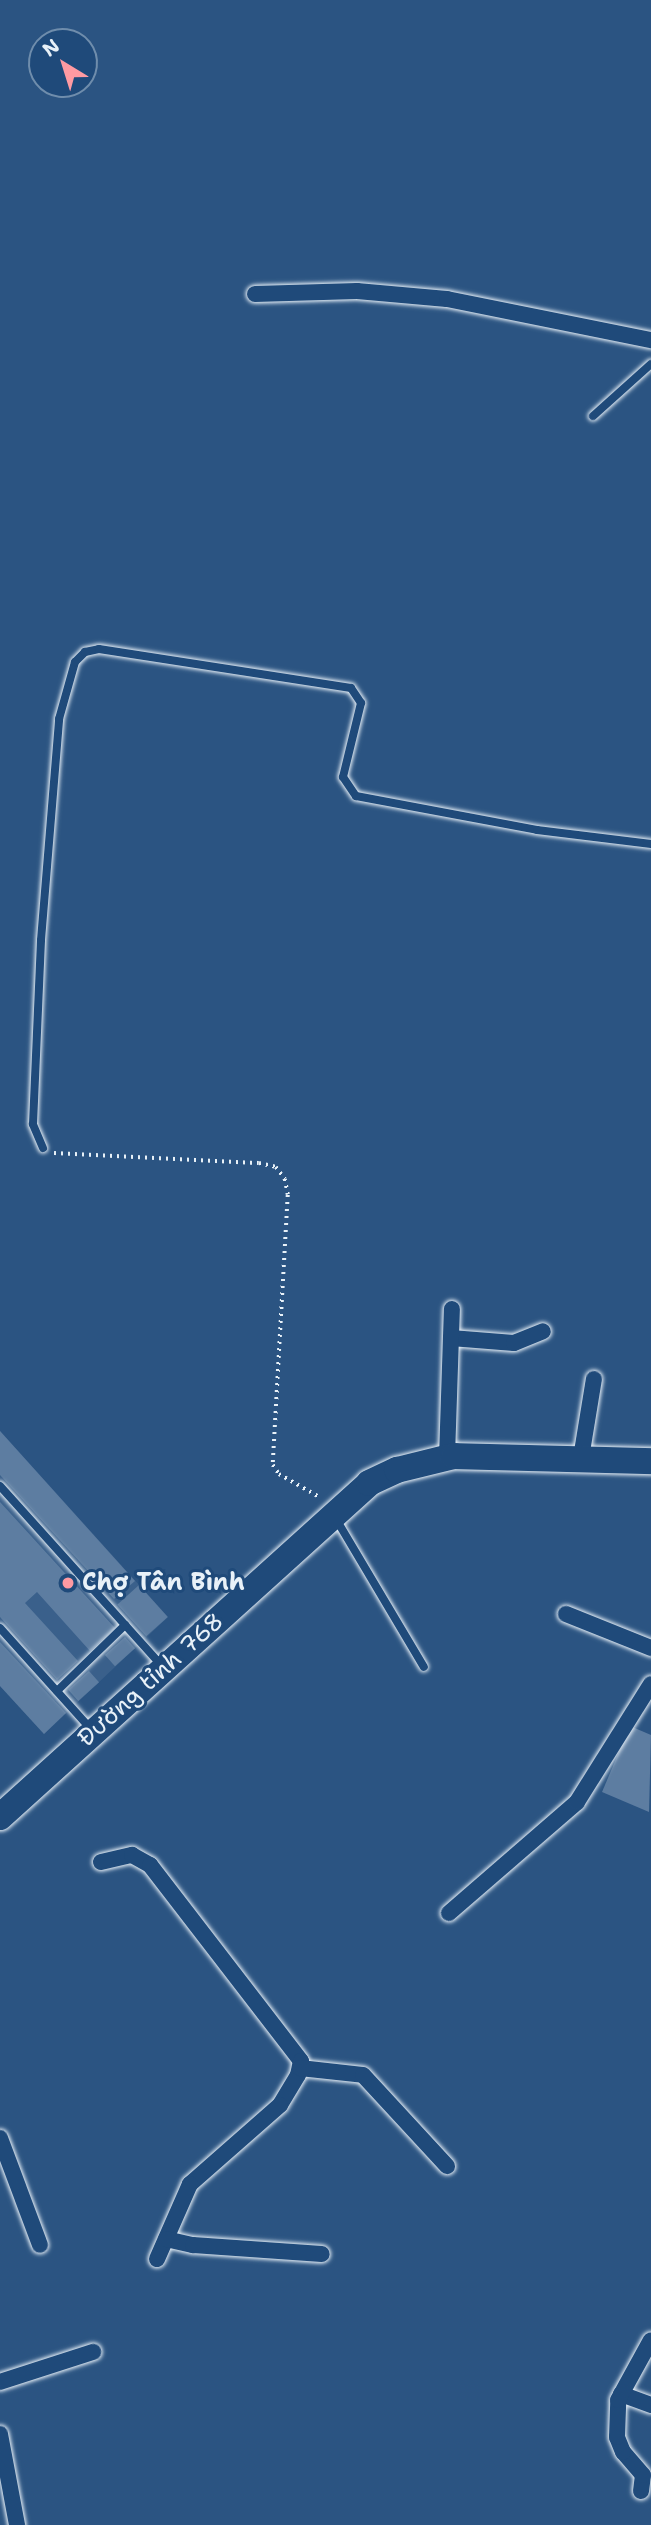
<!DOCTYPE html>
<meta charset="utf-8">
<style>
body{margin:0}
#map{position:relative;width:651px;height:2525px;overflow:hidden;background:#2b5482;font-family:"Shantell Sans",sans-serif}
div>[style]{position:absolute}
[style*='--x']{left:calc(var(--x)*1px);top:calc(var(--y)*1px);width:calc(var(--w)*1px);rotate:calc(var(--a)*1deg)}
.built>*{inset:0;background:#3a608b}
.building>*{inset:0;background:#5d7da1;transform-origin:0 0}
.path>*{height:3.5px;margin-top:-1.75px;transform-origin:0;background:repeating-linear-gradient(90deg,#e8f1f8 0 2px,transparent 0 7px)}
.roads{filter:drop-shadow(0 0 2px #e8f1f8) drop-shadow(0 0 2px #e8f1f8)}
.lane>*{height:8px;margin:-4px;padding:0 4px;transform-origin:4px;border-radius:4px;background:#1f4a7a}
.street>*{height:16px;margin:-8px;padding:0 8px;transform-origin:8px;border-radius:8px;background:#1f4a7a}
.primary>*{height:26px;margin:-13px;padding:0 13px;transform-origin:13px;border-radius:13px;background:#1f4a7a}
.dots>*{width:19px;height:19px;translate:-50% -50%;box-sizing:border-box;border:4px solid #1f4a7a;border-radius:50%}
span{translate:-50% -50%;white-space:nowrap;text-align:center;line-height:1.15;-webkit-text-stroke:6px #1f4a7a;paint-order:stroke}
.poi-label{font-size:24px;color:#e8f1f8;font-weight:700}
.left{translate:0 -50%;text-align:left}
.street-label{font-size:24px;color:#e8f1f8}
.north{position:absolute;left:28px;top:28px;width:70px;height:70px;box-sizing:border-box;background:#1f4a7a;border:2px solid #6f8dac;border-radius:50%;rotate:322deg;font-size:19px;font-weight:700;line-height:28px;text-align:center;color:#e8f1f8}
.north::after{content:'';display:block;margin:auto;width:24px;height:32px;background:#ff9aa2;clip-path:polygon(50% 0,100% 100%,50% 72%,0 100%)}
</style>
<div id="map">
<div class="built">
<i style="clip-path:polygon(0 1431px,168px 1617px,44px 1734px,0 1686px)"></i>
</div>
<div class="building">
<i style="clip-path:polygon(0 1431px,135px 1581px,114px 1599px,0 1475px)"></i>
<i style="clip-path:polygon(0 1502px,115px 1628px,90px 1651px,37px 1592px,25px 1603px,78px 1661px,57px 1680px,0 1617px)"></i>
<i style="left:139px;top:1585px;width:43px;height:29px;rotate:48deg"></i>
<i style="left:125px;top:1637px;width:15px;height:27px;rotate:48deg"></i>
<i style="clip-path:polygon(0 1642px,66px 1713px,44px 1734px,0 1686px)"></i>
<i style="left:89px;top:1671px;width:15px;height:28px;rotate:48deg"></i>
<i style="clip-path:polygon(630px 1726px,651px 1735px,649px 1812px,602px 1792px)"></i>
</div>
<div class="path">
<i style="--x:54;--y:1153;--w:205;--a:2.8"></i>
<i style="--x:259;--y:1163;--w:17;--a:13"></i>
<i style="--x:276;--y:1167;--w:15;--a:53"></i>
<i style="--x:285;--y:1179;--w:16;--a:79"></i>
<i style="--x:288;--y:1195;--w:270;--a:93.2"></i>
<i style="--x:273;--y:1465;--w:11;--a:56"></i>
<i style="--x:279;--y:1474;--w:48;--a:29.7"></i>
</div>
<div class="roads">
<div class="lane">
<i style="--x:593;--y:416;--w:78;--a:-41.9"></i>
<i style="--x:43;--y:1148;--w:26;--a:-113"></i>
<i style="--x:33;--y:1124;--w:184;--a:-87.5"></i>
<i style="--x:41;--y:940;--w:222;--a:-85.3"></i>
<i style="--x:59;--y:719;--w:59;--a:-74.3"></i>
<i style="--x:75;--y:662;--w:14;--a:-45"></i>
<i style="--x:85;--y:652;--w:14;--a:-12"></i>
<i style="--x:99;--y:649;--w:255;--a:8.8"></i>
<i style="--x:351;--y:688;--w:18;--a:56"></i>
<i style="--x:361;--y:703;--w:76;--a:103.7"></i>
<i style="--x:343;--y:777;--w:23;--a:56"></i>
<i style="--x:356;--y:796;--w:184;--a:10.6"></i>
<i style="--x:537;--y:830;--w:115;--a:7"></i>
<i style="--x:0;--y:1486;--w:242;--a:48"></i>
<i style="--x:336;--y:1519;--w:172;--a:59.3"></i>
<i style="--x:0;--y:1628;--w:137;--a:48"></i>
<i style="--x:57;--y:1691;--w:95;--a:-44.1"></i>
</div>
<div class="street">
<i style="--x:255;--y:294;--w:102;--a:-1.7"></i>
<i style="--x:357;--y:291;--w:90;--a:5.1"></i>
<i style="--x:447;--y:299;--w:208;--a:11.4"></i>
<i style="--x:451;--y:1338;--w:63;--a:4.5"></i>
<i style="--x:514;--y:1343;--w:31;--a:-22"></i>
<i style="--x:447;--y:1457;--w:148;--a:-88.1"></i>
<i style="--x:581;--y:1458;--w:80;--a:-80.7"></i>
<i style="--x:566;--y:1614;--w:92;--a:21.8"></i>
<i style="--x:101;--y:1862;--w:32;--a:-13"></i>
<i style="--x:132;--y:1855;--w:21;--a:29"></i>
<i style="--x:150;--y:1865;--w:247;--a:52.4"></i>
<i style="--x:301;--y:2061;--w:14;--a:102"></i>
<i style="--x:298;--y:2075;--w:35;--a:121"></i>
<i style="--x:280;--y:2105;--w:120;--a:138.7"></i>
<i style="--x:190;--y:2184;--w:82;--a:113.7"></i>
<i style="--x:449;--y:1913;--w:169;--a:-40.9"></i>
<i style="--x:577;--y:1802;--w:139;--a:-57.9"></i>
<i style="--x:300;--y:2068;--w:63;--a:6.3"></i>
<i style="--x:363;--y:2075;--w:124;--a:47.3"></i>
<i style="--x:0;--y:2138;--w:114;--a:69.5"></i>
<i style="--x:166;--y:2239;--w:28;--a:13"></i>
<i style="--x:193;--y:2245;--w:129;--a:4"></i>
<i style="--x:0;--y:2382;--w:98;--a:-17.9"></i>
<i style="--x:621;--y:2394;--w:32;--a:20"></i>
<i style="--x:0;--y:2434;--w:93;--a:79.4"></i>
<i style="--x:641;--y:2491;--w:16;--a:-83"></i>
<i style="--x:643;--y:2475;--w:30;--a:-131"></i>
<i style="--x:623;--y:2452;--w:16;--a:-112"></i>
<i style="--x:617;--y:2437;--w:37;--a:-88"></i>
<i style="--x:618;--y:2400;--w:68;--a:-61.2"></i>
</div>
<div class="primary">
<i style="--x:0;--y:1817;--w:498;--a:-42.1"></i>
<i style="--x:369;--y:1483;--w:31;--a:-25"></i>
<i style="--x:397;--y:1470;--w:59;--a:-13.8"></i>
<i style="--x:454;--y:1456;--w:197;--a:1.5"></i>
</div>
</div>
<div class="dots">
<i style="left:68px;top:1583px;background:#ff9aa2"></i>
</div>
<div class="poi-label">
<span class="left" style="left:82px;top:1583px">Chợ Tân Bình</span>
</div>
<div class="street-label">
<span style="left:151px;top:1680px;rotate:-42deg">Đường tỉnh 768</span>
</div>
<div class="north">N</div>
</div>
